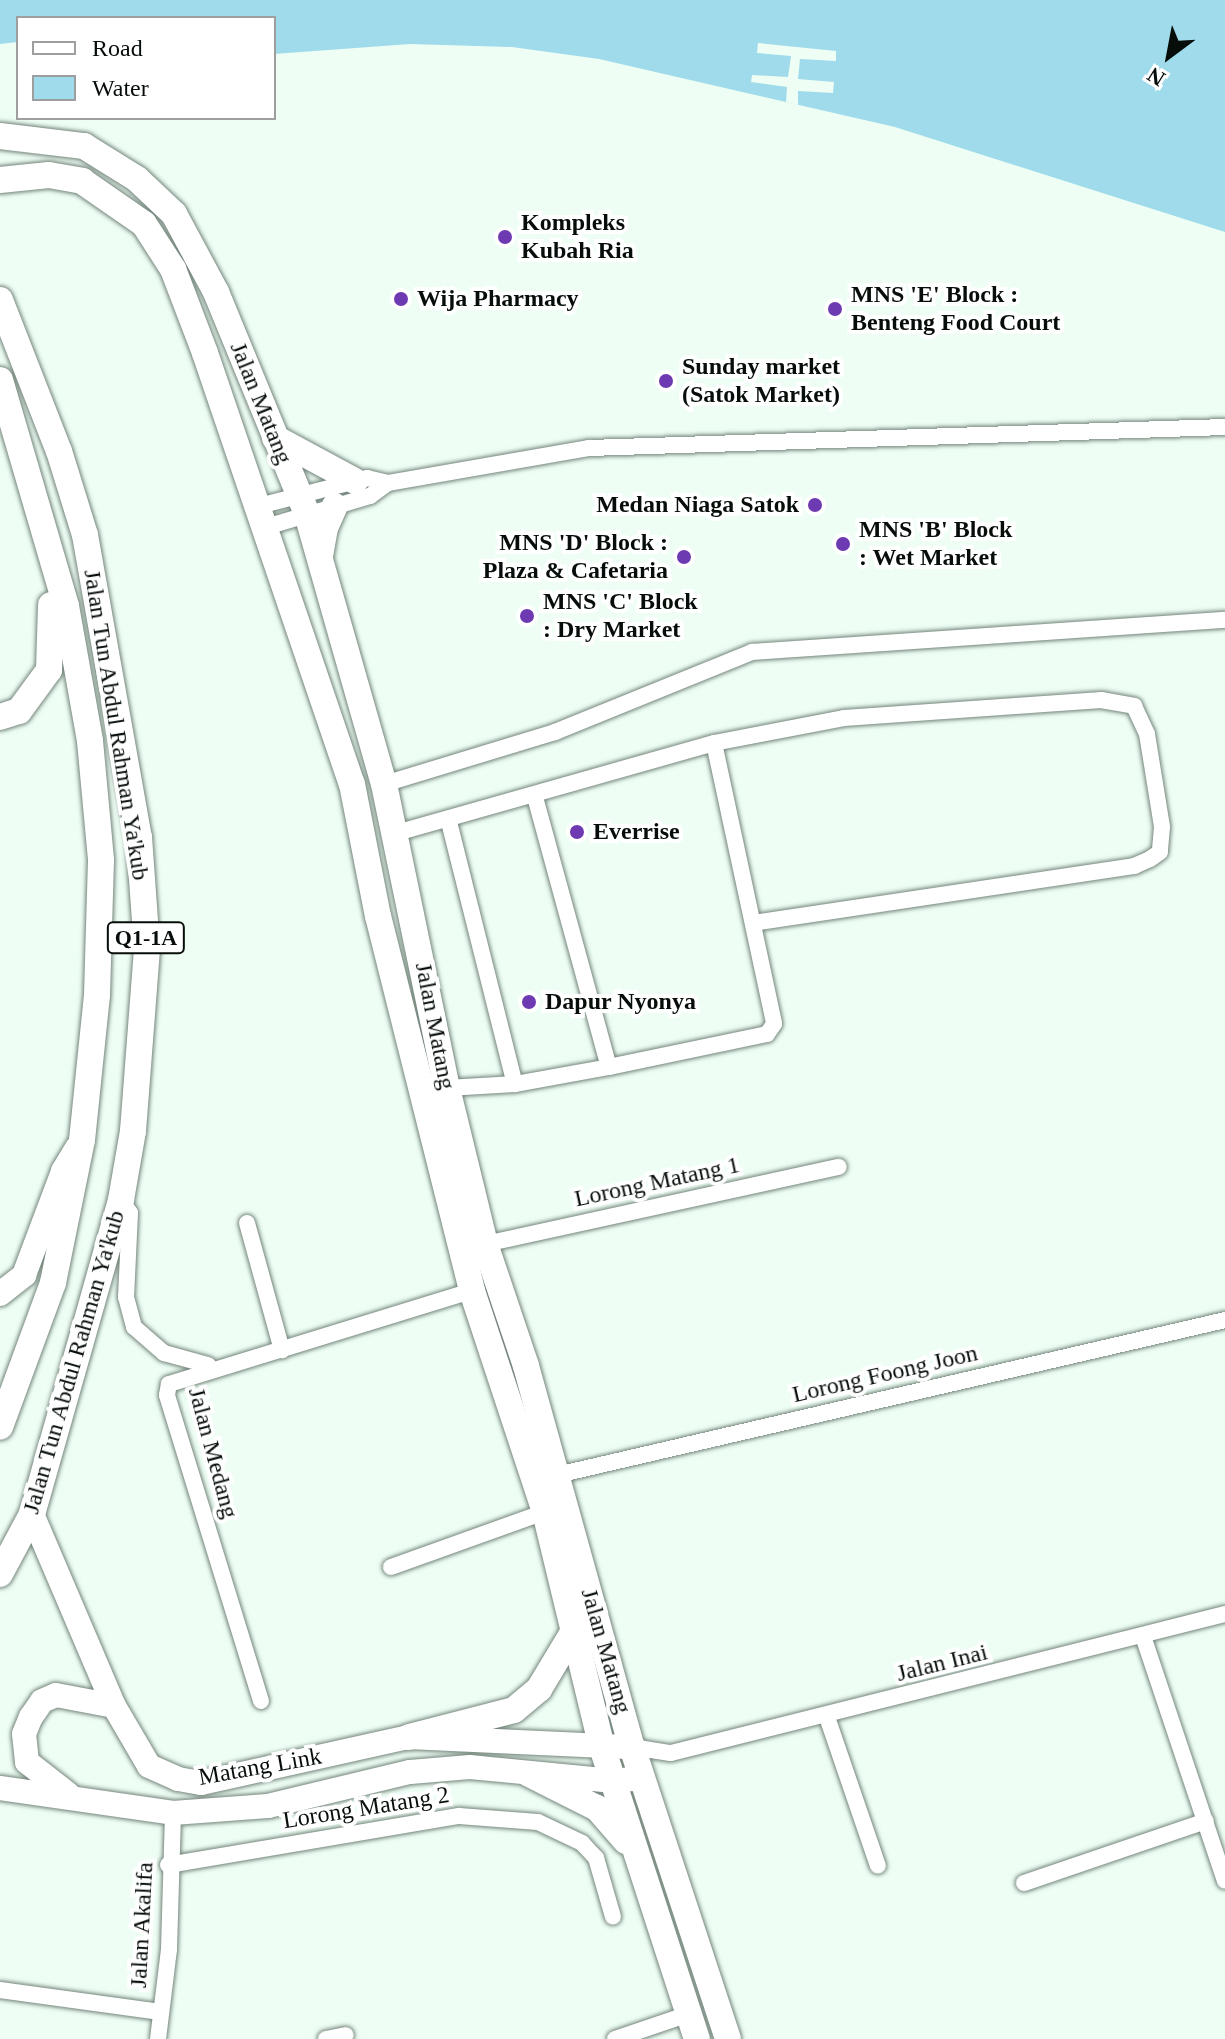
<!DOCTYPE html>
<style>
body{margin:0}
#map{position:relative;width:1225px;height:2039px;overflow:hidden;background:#eefef5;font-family:"Times New Roman",serif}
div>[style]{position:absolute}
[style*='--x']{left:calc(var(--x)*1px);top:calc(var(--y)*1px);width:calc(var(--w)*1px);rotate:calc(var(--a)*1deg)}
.water>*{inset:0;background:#9fdbeb}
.pier>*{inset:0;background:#eefef5}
.roads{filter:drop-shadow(0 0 2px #74857b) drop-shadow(0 0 2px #74857b)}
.street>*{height:16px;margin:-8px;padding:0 8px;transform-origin:8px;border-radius:8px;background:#fff}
.secondary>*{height:24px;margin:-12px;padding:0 12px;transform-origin:12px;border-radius:12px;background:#fff}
.primary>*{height:26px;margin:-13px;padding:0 13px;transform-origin:13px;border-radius:13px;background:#fff}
.dots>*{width:22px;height:22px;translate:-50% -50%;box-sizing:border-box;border:4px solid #fff;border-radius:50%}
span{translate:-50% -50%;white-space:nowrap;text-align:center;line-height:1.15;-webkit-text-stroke:8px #fff;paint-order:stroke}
.shield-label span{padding:2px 6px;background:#fff;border:2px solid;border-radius:6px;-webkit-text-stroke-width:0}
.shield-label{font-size:22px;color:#070e0a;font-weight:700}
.poi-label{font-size:24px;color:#070e0a;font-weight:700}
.left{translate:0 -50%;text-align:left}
.right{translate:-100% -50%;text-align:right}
.street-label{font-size:24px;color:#070e0a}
.legend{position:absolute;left:16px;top:16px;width:260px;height:104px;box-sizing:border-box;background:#fff;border:2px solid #9c9f9d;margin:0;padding:10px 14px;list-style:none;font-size:24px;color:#070e0a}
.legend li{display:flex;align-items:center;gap:16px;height:40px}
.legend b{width:40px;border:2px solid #9c9f9d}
.north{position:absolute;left:1129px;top:16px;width:80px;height:80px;-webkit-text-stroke:6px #fff;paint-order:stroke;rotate:212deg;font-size:22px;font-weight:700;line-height:32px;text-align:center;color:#070e0a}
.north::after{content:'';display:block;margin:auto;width:28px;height:36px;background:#070e0a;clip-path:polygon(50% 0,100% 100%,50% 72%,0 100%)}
</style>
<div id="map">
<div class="water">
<i style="clip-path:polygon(0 0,1225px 0,1225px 232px,895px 127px,599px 59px,512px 47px,410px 44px,274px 54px,274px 18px,18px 18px,18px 42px,0 44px)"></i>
</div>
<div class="pier">
<i style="clip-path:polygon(758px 43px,836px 51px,836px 61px,800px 59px,798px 79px,834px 82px,833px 93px,798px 91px,798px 105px,786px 102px,787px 87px,751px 82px,752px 75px,788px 77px,791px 56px,757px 53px)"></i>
</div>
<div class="roads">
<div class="street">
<i style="--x:259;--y:506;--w:112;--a:-14.5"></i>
<i style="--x:367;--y:478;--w:22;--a:13"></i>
<i style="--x:266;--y:527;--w:109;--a:-16.6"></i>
<i style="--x:370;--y:496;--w:22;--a:-36"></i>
<i style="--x:388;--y:483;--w:204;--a:-9.9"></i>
<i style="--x:589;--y:448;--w:636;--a:-1.89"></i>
<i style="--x:714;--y:743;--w:132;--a:-10.9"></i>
<i style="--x:844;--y:718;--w:258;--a:-4"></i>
<i style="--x:1101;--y:700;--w:34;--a:10"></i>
<i style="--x:1134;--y:706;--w:31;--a:65"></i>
<i style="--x:1147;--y:734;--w:94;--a:80.8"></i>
<i style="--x:1162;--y:827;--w:25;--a:95"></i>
<i style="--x:1160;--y:852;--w:12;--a:145"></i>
<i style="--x:1150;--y:859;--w:17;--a:156"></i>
<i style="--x:1134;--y:866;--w:385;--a:171.5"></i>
<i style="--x:384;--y:784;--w:179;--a:-16.9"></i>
<i style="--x:555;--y:732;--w:213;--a:-22.1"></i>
<i style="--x:752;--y:652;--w:474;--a:-3.9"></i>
<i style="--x:535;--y:797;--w:280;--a:74.7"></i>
<i style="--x:449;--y:822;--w:270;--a:75.9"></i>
<i style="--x:396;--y:833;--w:330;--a:-15.8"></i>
<i style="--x:714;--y:743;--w:287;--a:77.9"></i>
<i style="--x:774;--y:1024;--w:12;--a:125"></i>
<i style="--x:767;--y:1034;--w:161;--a:168.2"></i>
<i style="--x:609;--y:1067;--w:96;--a:169.7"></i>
<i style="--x:515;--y:1084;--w:68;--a:176.6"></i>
<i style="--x:121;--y:1200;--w:16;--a:55"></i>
<i style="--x:130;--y:1213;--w:84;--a:92.7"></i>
<i style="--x:126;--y:1297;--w:31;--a:75"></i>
<i style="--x:134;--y:1327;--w:40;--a:41"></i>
<i style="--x:164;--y:1353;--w:46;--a:15.3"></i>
<i style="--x:247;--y:1223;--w:132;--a:74.6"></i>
<i style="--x:485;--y:1244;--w:362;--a:-12.3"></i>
<i style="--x:557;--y:1475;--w:686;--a:-13.06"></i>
<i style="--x:391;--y:1567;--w:164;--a:-19.7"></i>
<i style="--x:1143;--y:1636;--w:258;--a:71.5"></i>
<i style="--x:261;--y:1701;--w:320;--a:-107.1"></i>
<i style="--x:167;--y:1395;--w:11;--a:-80"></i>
<i style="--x:169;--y:1384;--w:317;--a:-17.1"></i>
<i style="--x:827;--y:1717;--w:157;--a:71.1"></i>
<i style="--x:632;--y:1747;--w:39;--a:9"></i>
<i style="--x:671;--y:1753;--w:571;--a:-14.08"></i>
<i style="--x:168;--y:1865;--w:295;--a:-9.6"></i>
<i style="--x:459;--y:1816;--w:79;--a:4.3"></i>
<i style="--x:538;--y:1822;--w:49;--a:25.5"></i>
<i style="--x:582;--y:1843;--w:21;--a:47"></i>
<i style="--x:596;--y:1858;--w:61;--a:73.9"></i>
<i style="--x:1024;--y:1883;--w:192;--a:-18.8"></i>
<i style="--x:0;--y:1990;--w:162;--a:7.8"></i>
<i style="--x:158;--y:2039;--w:91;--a:-83"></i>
<i style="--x:169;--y:1949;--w:136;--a:-88.3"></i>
<i style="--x:326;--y:2039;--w:20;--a:-11"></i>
<i style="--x:615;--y:2039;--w:78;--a:-18.7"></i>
</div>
<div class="secondary">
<i style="--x:0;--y:1294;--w:31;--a:-38"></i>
<i style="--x:24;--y:1275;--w:111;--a:-69.4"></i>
<i style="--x:63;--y:1171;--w:27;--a:-59"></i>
<i style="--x:32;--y:1514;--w:209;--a:66.9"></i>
<i style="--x:114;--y:1706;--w:69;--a:59.7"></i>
<i style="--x:149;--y:1766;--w:32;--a:24"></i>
<i style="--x:178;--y:1779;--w:23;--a:10"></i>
<i style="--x:201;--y:1783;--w:213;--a:-12.5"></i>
<i style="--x:409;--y:1737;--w:223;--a:2.6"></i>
<i style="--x:0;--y:1788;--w:175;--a:8.2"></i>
<i style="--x:173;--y:1813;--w:95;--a:-4.2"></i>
<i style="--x:268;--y:1806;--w:146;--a:-13.5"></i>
<i style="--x:410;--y:1772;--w:60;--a:-4.8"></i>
<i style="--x:470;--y:1767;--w:144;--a:5.6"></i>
<i style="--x:613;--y:1781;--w:29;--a:-6"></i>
<i style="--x:68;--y:1794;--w:52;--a:-142"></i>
<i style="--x:27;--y:1762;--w:28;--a:-96"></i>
<i style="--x:24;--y:1734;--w:18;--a:-68"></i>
<i style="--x:31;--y:1717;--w:19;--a:-55"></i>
<i style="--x:42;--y:1701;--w:15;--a:-23"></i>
<i style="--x:56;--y:1695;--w:59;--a:10.7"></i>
</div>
<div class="primary">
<i style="--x:0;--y:136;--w:85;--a:6.8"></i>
<i style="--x:84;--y:146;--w:62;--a:31.9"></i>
<i style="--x:137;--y:179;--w:51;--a:43.4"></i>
<i style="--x:174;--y:214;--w:89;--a:61.7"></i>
<i style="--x:216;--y:292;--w:240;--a:67.7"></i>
<i style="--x:307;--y:514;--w:281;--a:74.1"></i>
<i style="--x:384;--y:784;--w:310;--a:78.3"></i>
<i style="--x:447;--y:1088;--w:161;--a:76.3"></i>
<i style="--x:485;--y:1244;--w:129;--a:71.4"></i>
<i style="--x:526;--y:1366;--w:395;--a:74.5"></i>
<i style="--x:632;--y:1747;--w:307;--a:71.8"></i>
<i style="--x:0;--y:180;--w:49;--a:-5.8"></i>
<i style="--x:49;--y:175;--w:34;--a:10"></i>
<i style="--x:82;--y:181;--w:75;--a:34.7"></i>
<i style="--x:144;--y:224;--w:54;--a:57.2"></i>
<i style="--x:173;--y:269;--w:90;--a:69.1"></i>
<i style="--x:205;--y:353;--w:455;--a:71.2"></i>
<i style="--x:352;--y:784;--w:135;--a:78.9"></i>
<i style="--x:378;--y:916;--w:387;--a:75.9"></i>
<i style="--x:472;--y:1291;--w:233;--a:71.7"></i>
<i style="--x:545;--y:1512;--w:242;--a:76.4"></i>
<i style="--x:602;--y:1747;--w:307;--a:72"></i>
<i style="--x:0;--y:300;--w:162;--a:68.7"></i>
<i style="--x:59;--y:451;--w:88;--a:72.8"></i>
<i style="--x:85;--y:535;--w:307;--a:79.9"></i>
<i style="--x:139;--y:837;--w:112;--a:85.9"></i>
<i style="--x:147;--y:949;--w:183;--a:94.4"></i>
<i style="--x:133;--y:1131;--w:70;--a:99.9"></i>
<i style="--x:121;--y:1200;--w:326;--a:105.8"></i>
<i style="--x:32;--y:1514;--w:68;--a:118.1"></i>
<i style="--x:0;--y:380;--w:235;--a:73.7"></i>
<i style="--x:66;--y:606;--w:137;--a:79.9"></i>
<i style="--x:90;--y:741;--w:120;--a:84.7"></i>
<i style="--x:101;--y:860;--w:135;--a:91.7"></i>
<i style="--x:97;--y:995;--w:146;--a:95.9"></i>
<i style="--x:82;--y:1140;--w:146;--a:101.5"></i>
<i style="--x:53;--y:1283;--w:153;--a:110.2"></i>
<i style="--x:275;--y:438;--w:91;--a:28.3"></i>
<i style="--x:320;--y:556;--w:28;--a:-80"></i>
<i style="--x:325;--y:528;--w:24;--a:-66"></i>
<i style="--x:0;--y:717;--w:20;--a:-18"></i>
<i style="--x:19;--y:711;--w:51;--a:-53.8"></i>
<i style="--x:49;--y:670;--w:65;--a:-88.2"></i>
<i style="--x:409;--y:1737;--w:108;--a:-14.4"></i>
<i style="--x:514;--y:1710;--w:33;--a:-40"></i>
<i style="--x:539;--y:1689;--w:70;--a:-59"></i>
<i style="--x:529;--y:1774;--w:76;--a:26.6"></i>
<i style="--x:597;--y:1808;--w:44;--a:48.7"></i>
</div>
</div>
<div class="dots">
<i style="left:505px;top:237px;background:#6e3ab2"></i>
<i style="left:401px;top:299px;background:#6e3ab2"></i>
<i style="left:835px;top:309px;background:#6e3ab2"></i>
<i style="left:666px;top:381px;background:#6e3ab2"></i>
<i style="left:815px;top:505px;background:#6e3ab2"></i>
<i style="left:843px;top:544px;background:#6e3ab2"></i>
<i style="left:684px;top:557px;background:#6e3ab2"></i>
<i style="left:527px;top:616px;background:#6e3ab2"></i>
<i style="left:577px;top:832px;background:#6e3ab2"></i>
<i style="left:529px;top:1002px;background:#6e3ab2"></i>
</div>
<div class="shield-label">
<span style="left:146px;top:938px">Q1-1A</span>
</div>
<div class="poi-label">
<span class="left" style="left:521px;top:237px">Kompleks<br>Kubah Ria</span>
<span class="left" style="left:851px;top:309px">MNS 'E' Block :<br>Benteng Food Court</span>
<span class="left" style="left:417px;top:299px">Wija Pharmacy</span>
<span class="left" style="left:682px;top:381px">Sunday market<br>(Satok Market)</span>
<span class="right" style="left:799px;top:505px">Medan Niaga Satok</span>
<span class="left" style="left:859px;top:544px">MNS 'B' Block<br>: Wet Market</span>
<span class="right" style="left:668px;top:557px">MNS 'D' Block :<br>Plaza &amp; Cafetaria</span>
<span class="left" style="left:543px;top:616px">MNS 'C' Block<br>: Dry Market</span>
<span class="left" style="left:593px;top:832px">Everrise</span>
<span class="left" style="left:545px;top:1002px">Dapur Nyonya</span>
</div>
<div class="street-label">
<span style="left:261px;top:403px;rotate:68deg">Jalan Matang</span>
<span style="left:116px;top:725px;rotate:81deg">Jalan Tun Abdul Rahman Ya'kub</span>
<span style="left:435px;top:1026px;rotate:79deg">Jalan Matang</span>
<span style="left:657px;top:1182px;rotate:-12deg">Lorong Matang 1</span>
<span style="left:74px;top:1362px;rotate:-74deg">Jalan Tun Abdul Rahman Ya'kub</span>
<span style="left:885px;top:1374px;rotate:-13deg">Lorong Foong Joon</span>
<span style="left:213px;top:1453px;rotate:75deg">Jalan Medang</span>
<span style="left:606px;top:1651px;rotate:74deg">Jalan Matang</span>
<span style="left:942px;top:1663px;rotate:-14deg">Jalan Inai</span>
<span style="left:260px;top:1767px;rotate:-10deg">Matang Link</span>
<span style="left:366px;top:1808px;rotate:-9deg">Lorong Matang 2</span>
<span style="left:142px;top:1925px;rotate:-87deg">Jalan Akalifa</span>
</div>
<ul class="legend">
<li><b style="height:10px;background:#fff"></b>Road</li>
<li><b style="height:22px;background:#9fdbeb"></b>Water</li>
</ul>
<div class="north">N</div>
</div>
